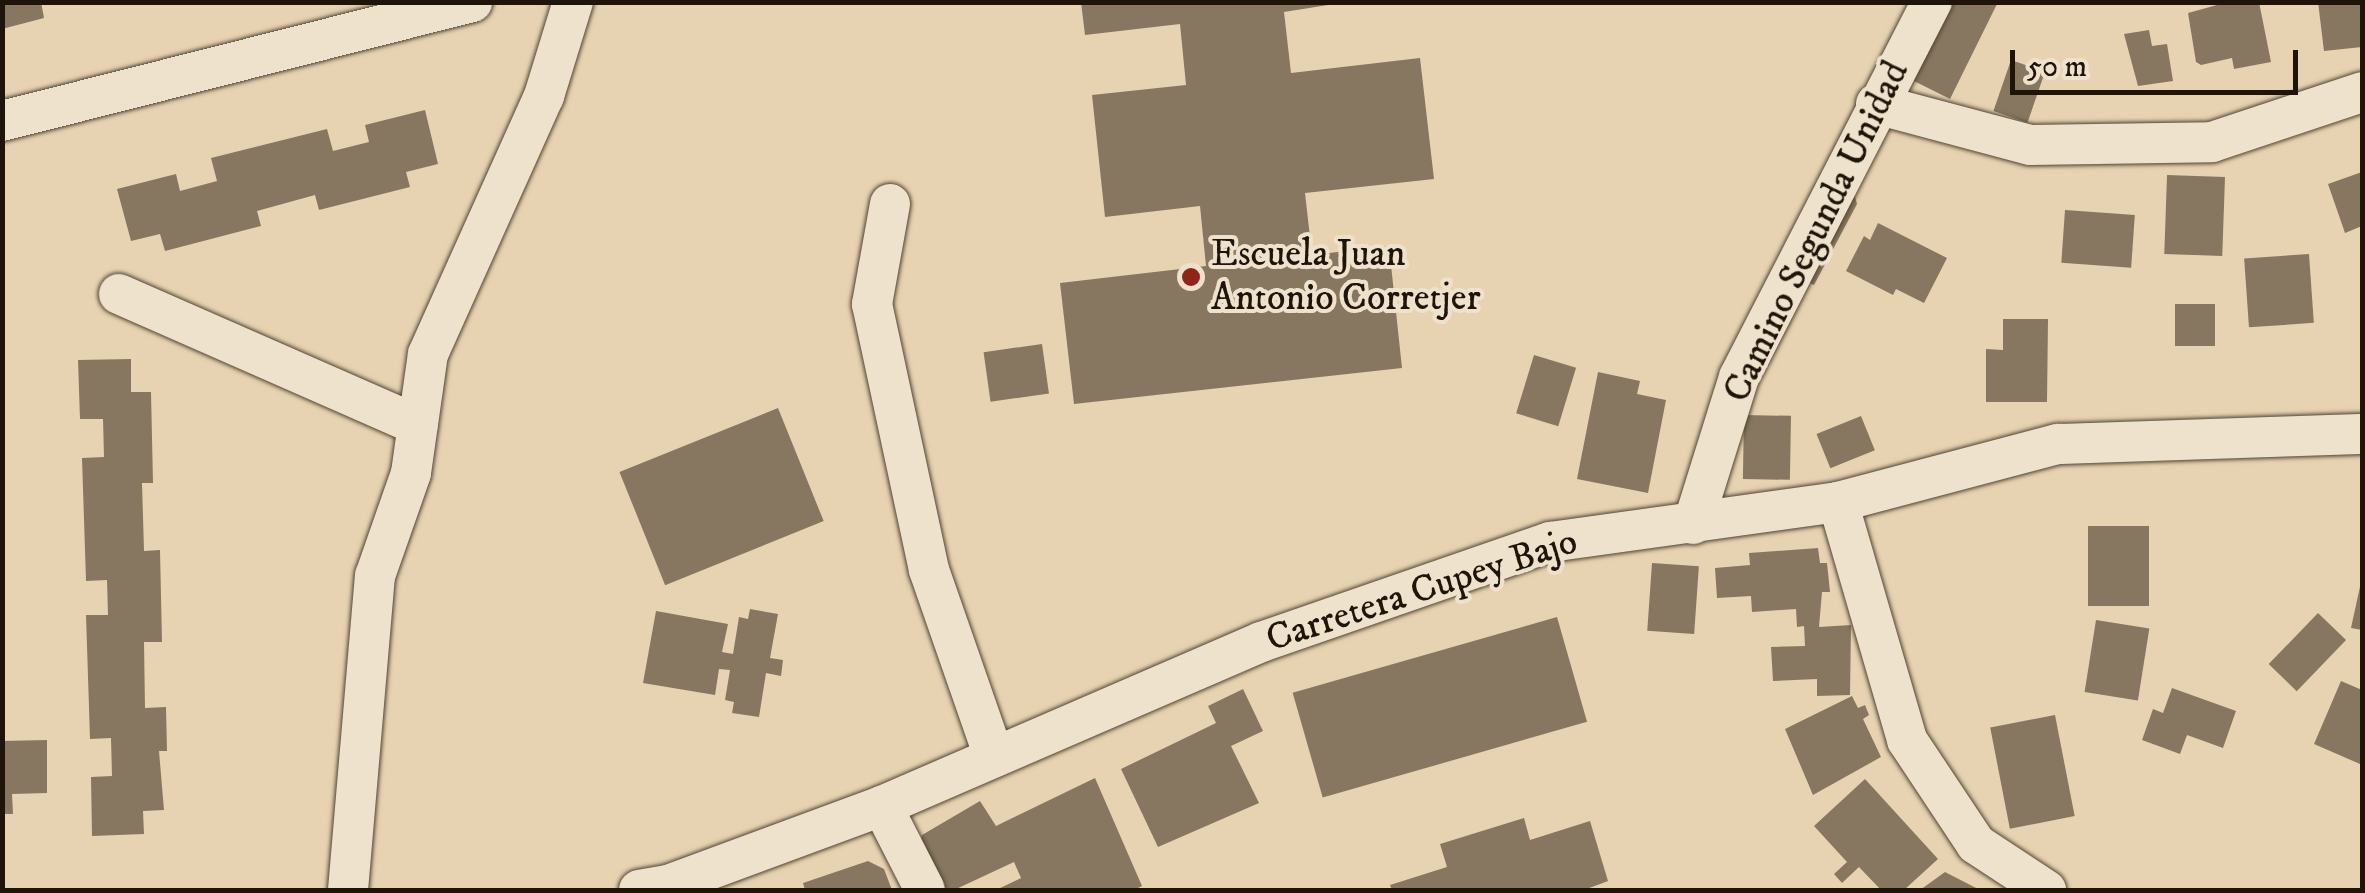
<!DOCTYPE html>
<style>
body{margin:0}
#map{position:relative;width:2365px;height:893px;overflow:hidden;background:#e7d3b1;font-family:"IM FELL DW Pica",serif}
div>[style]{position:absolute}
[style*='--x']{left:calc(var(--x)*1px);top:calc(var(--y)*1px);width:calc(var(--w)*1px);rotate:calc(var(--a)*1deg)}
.building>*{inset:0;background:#877760;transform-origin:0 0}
.roads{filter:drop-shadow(0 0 2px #504432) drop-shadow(0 0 2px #504432)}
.minor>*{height:40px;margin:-20px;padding:0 20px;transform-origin:20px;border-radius:20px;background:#efe2cc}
.dots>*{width:28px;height:28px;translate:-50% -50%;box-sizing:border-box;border:5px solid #efe2cc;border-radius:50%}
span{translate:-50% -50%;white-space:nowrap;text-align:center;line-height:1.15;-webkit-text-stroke:8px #efe2cc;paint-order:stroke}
.street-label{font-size:38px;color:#1e1408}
.poi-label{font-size:38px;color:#1e1408}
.left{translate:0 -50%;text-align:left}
.frame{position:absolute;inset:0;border:5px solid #1e1408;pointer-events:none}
.scale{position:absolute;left:2010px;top:50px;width:288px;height:45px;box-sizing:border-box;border:5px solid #1e1408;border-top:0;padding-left:12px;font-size:30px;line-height:35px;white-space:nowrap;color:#1e1408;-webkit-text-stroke:8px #efe2cc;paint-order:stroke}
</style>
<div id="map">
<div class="building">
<i style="clip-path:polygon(2px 2px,41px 2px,44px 18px,2px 29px)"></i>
<i style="clip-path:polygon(1081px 2px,1347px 2px,1284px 12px,1291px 73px,1420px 58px,1434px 179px,1305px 193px,1312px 255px,1389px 246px,1402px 368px,1074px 404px,1060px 283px,1206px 266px,1200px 206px,1105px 217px,1092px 95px,1186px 85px,1180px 24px,1085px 35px)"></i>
<i style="clip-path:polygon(1951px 2px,1998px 2px,1950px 99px,1912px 80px)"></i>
<i style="clip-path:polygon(2228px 2px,2259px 2px,2271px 62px,2234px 69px,2232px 58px,2201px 65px,2196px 62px,2188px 13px)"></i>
<i style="clip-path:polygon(2318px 2px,2362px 2px,2362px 47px,2324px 51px)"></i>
<i style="clip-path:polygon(2149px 30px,2152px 46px,2167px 44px,2173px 81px,2138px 86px,2124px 34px)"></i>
<i style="left:2011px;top:60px;width:36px;height:54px;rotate:19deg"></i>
<i style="clip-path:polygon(425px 110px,438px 164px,406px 172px,410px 187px,319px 210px,315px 195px,257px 211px,261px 226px,165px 251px,160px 234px,131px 241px,117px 189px,176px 174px,180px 191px,217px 181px,211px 158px,327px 129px,333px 151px,369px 142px,365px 125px)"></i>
<i style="clip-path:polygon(2362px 172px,2362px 226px,2345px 233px,2328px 184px)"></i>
<i style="left:2225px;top:177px;width:79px;height:58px;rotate:92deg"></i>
<i style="clip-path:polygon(1852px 186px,1857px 204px,1814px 285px,1794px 276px)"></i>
<i style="left:2065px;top:210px;width:70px;height:53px;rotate:4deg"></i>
<i style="clip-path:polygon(1878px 223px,1947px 258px,1924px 303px,1896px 289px,1893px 295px,1846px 271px,1864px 236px,1870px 240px)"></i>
<i style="left:2309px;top:254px;width:69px;height:65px;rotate:86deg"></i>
<i style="left:2175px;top:304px;width:40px;height:42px"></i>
<i style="clip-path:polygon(2003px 319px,2048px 319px,2047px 402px,1986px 402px,1986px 349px,2003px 350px)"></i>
<i style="left:1042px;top:344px;width:50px;height:59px;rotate:82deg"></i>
<i style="left:1534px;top:355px;width:44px;height:61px;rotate:17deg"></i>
<i style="clip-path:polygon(131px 359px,131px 392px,151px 392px,153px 483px,142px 483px,144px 551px,160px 550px,162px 642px,144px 642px,145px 708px,166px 707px,167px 751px,159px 751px,164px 810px,143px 811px,144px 834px,92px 836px,91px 777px,112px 776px,111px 738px,90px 739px,86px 615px,108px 615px,107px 580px,86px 581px,82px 458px,104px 457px,103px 419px,80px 419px,78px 360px)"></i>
<i style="clip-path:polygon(1598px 372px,1640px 381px,1637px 394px,1666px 400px,1648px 493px,1577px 479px)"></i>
<i style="left:778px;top:408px;width:122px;height:171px;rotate:68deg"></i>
<i style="left:1744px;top:415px;width:47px;height:64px;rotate:1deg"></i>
<i style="left:1861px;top:416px;width:37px;height:48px;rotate:68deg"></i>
<i style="left:2088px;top:526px;width:61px;height:80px"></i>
<i style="clip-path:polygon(1818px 548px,1820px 563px,1827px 563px,1830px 592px,1822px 592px,1819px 627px,1851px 625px,1850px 695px,1817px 696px,1817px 679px,1773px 681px,1771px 647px,1805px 646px,1804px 626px,1797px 627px,1796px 609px,1752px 612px,1751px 596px,1717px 598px,1715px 568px,1750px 565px,1749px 553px)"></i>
<i style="left:1652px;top:563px;width:47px;height:68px;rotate:4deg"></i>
<i style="clip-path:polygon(2361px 582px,2362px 583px,2362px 630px,2351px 628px)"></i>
<i style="clip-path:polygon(750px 609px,778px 614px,770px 658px,783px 660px,781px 676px,766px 673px,759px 717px,732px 713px,734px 702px,725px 700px,730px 670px,719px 669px,715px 695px,643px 683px,656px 611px,728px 624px,722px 652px,733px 654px,739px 617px,748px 619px)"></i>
<i style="left:2318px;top:613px;width:39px;height:71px;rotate:44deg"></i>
<i style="left:1557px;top:617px;width:109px;height:275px;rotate:74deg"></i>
<i style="left:2096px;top:620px;width:54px;height:73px;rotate:9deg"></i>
<i style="clip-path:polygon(2341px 681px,2362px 690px,2360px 764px,2314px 744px)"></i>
<i style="clip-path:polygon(2172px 688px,2236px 711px,2223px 748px,2187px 735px,2180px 754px,2142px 740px,2153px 709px,2163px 713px)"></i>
<i style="clip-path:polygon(1243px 689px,1263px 731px,1231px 746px,1259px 803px,1158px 847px,1121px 769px,1216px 723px,1208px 706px)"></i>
<i style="clip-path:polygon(1852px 696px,1858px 708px,1865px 705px,1869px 715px,1863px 719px,1881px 757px,1813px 795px,1785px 729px)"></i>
<i style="left:2055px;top:715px;width:103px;height:66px;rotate:79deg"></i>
<i style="clip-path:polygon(47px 740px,47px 793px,12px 794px,13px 814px,2px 814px,2px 741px)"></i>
<i style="clip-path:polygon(1095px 778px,1142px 886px,1134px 890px,996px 890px,1021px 878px,1014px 862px,954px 890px,940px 890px,920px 854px,922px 835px,980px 801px,996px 826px)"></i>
<i style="clip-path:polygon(1865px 779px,1938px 859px,1904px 890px,1881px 890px,1859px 867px,1842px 883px,1834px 874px,1847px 862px,1814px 826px)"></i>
<i style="clip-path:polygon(1524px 818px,1530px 840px,1590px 821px,1608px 881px,1584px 890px,1392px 890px,1390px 885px,1447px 867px,1440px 844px)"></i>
<i style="clip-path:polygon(868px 861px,884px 869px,892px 890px,805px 890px,803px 883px)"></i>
<i style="clip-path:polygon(1945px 872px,1980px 890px,1920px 890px)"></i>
</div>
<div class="roads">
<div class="minor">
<i style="--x:1876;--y:104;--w:159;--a:14.9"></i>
<i style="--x:2030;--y:145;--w:182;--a:-0.9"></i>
<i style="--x:2212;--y:142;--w:158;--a:-18.4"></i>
<i style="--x:2;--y:121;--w:485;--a:-14.2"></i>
<i style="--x:890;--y:204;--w:102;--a:100.2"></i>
<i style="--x:872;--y:304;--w:272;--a:77.9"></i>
<i style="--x:929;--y:570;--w:198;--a:70.8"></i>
<i style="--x:119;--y:294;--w:326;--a:23.7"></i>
<i style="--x:1838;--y:502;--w:248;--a:73.8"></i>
<i style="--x:1907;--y:740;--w:125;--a:56.4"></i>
<i style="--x:1976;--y:844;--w:84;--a:33.3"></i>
<i style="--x:1693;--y:524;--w:154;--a:-72.6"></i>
<i style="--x:1739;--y:377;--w:422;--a:-62.8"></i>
<i style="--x:882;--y:806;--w:94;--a:62.9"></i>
<i style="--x:348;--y:890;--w:315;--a:-85.1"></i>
<i style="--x:375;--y:576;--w:109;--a:-70.7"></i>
<i style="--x:411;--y:473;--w:120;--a:-81.9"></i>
<i style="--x:428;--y:354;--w:283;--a:-65.8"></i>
<i style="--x:544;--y:96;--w:98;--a:-72.9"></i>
<i style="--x:639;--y:890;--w:29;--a:-10"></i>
<i style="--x:668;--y:885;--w:228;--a:-20.3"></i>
<i style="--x:882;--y:806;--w:413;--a:-23.4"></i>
<i style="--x:1261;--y:642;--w:306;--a:-19.1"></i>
<i style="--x:1550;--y:542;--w:291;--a:-7.9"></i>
<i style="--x:1838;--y:502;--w:228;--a:-14.8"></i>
<i style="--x:2058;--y:444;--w:304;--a:-1.9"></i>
</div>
</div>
<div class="dots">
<i style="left:1191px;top:277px;background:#8f2418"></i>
</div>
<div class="street-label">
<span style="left:1817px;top:232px;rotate:-64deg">Camino Segunda Unidad</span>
<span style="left:1422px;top:591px;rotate:-18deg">Carretera Cupey Bajo</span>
</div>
<div class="poi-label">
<span class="left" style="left:1211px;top:277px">Escuela Juan<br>Antonio Corretjer</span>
</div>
<div class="frame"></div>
<div class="scale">50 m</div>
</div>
